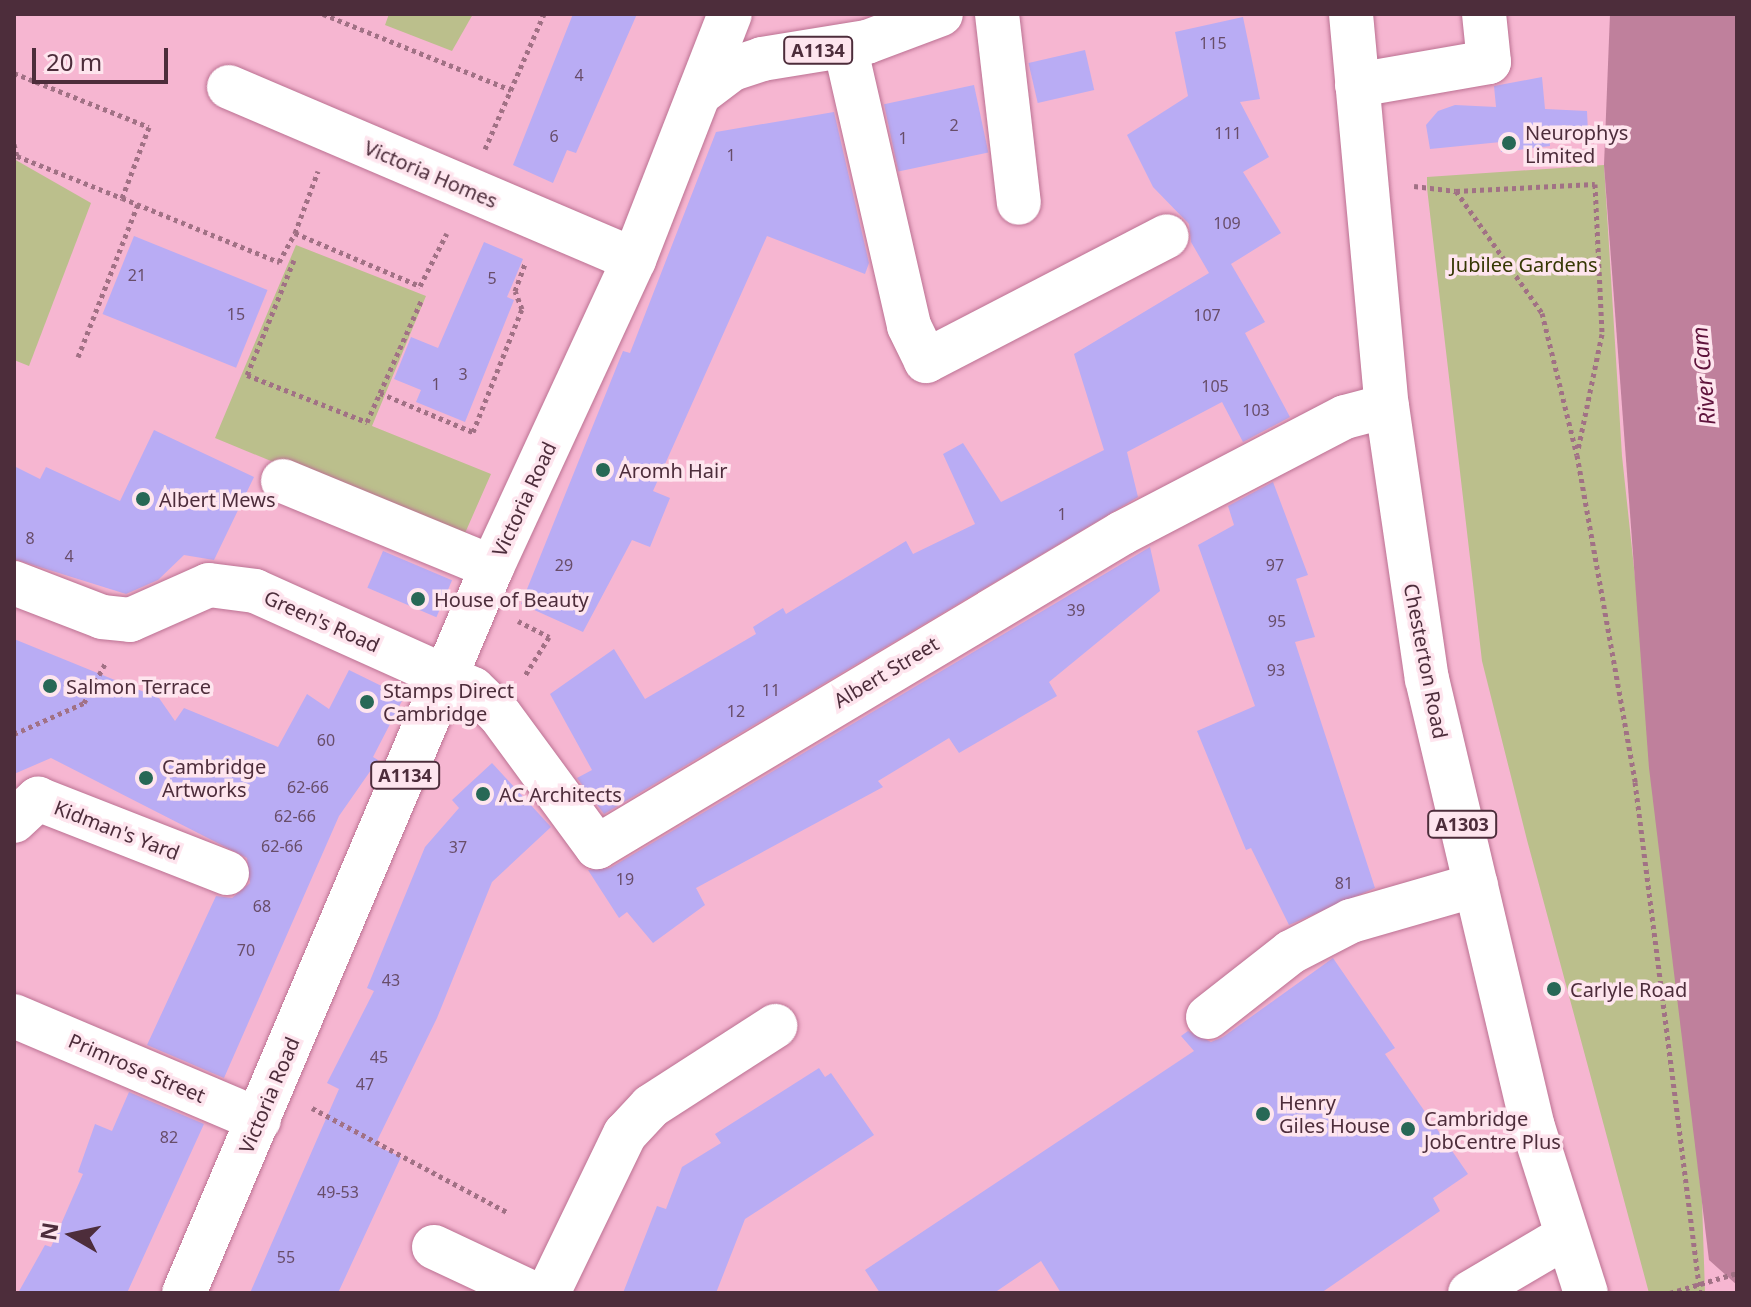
<!DOCTYPE html>
<style>
body{margin:0}
#map{position:relative;width:1751px;height:1307px;overflow:hidden;background:#f6b6d1;font-family:"Noto Sans",sans-serif}
div>[style]{position:absolute}
[style*='--x']{left:calc(var(--x)*1px);top:calc(var(--y)*1px);width:calc(var(--w)*1px);rotate:calc(var(--a)*1deg)}
.green>*{inset:0;background:#bbbf8c}
.water>*{inset:0;background:#bf809c}
.building>*{inset:0;background:#b9acf4;transform-origin:0 0}
.path>*{height:5px;margin-top:-2.5px;transform-origin:0;background:repeating-linear-gradient(90deg,#a17185 0 4px,transparent 0 8px)}
.roads{filter:drop-shadow(0 0 2px #bb7192) drop-shadow(0 0 2px #bb7192)}
.minor>*{height:44px;margin:-22px;padding:0 22px;transform-origin:22px;border-radius:22px;background:#fff}
.major>*{height:44px;margin:-22px;padding:0 22px;transform-origin:22px;border-radius:22px;background:#fff}
.path-bridge>*{height:5px;margin-top:-2.5px;transform-origin:0;background:repeating-linear-gradient(90deg,#a17185 0 4px,transparent 0 8px)}
.dots>*{width:22px;height:22px;translate:-50% -50%;box-sizing:border-box;border:4px solid #fee5ee;border-radius:50%}
span{translate:-50% -50%;white-space:nowrap;text-align:center;line-height:1.15;-webkit-text-stroke:7px #fee5ee;paint-order:stroke}
.number-label{font-size:16px;color:#684d69}
.number-label span{-webkit-text-stroke-width:0}
.shield-label span{padding:2px 6px;background:#fee5ee;border:2px solid;border-radius:6px;-webkit-text-stroke-width:0}
.shield-label{font-size:18px;color:#4d2d3b;font-weight:700}
.poi-label{font-size:20px;color:#4d2d3b}
.left{translate:0 -50%;text-align:left}
.street-label{font-size:20px;color:#4d2d3b}
.park-label{font-size:20px;color:#353703}
.water-label{font-size:22px;color:#5f133c;font-style:italic}
.frame{position:absolute;inset:0;border:16px solid #4d2d3b;pointer-events:none}
.north{position:absolute;left:32px;top:1195px;width:80px;height:80px;-webkit-text-stroke:6px #fee5ee;paint-order:stroke;rotate:279deg;font-size:22px;font-weight:700;line-height:32px;text-align:center;color:#4d2d3b}
.north::after{content:'';display:block;margin:auto;width:28px;height:36px;background:#4d2d3b;clip-path:polygon(50% 0,100% 100%,50% 72%,0 100%)}
.scale{position:absolute;left:32px;top:48px;width:136px;height:36px;box-sizing:border-box;border:4px solid #4d2d3b;border-top:0;padding-left:10px;font-size:24px;line-height:28px;white-space:nowrap;color:#4d2d3b;-webkit-text-stroke:6px #fee5ee;paint-order:stroke}
</style>
<div id="map">
<div class="green">
<i style="clip-path:polygon(389px 14px,473px 14px,452px 51px,385px 25px)"></i>
<i style="clip-path:polygon(14px 159px,91px 203px,29px 366px,14px 360px)"></i>
<i style="clip-path:polygon(1604px 165px,1622px 456px,1702px 1201px,1705px 1293px,1649px 1293px,1527px 840px,1482px 661px,1427px 188px,1427px 177px)"></i>
<i style="clip-path:polygon(296px 245px,426px 296px,372px 426px,491px 474px,462px 540px,215px 438px)"></i>
</div>
<div class="water">
<i style="clip-path:polygon(1610px 14px,1737px 14px,1737px 1285px,1709px 1260px,1649px 768px,1604px 165px)"></i>
</div>
<div class="building">
<i style="clip-path:polygon(573px 14px,637px 14px,576px 153px,567px 150px,553px 183px,513px 165px)"></i>
<i style="clip-path:polygon(1243px 17px,1260px 99px,1240px 102px,1269px 157px,1243px 172px,1281px 233px,1231px 264px,1265px 322px,1245px 333px,1290px 417px,1243px 442px,1222px 402px,1127px 452px,1138px 497px,604px 814px,577px 778px,592px 770px,550px 694px,614px 649px,645px 699px,756px 634px,753px 627px,783px 608px,786px 614px,906px 541px,913px 554px,975px 524px,943px 454px,963px 443px,1001px 502px,1104px 450px,1074px 354px,1209px 273px,1191px 242px,1189px 224px,1153px 187px,1127px 135px,1188px 96px,1175px 32px)"></i>
<i style="left:1085px;top:50px;width:41px;height:58px;rotate:77deg"></i>
<i style="clip-path:polygon(1542px 77px,1545px 109px,1587px 111px,1588px 132px,1549px 136px,1550px 146px,1501px 152px,1501px 142px,1430px 149px,1426px 125px,1438px 111px,1455px 105px,1496px 107px,1494px 86px)"></i>
<i style="left:974px;top:85px;width:69px;height:92px;rotate:78deg"></i>
<i style="clip-path:polygon(834px 112px,869px 263px,865px 274px,767px 236px,653px 491px,670px 498px,650px 547px,632px 540px,583px 632px,521px 604px,623px 351px,630px 353px,716px 132px)"></i>
<i style="left:134px;top:236px;width:144px;height:84px;rotate:22deg"></i>
<i style="clip-path:polygon(484px 242px,523px 259px,507px 297px,514px 300px,465px 422px,416px 402px,421px 390px,394px 379px,411px 337px,438px 348px)"></i>
<i style="clip-path:polygon(154px 430px,254px 477px,214px 560px,184px 555px,158px 580px,126px 594px,14px 559px,14px 466px,40px 479px,46px 467px,120px 501px)"></i>
<i style="clip-path:polygon(1273px 482px,1308px 575px,1296px 579px,1315px 637px,1295px 642px,1375px 888px,1289px 925px,1251px 848px,1246px 850px,1197px 731px,1255px 706px,1198px 545px,1234px 525px,1228px 506px)"></i>
<i style="clip-path:polygon(1150px 547px,1160px 591px,1049px 682px,1057px 696px,959px 753px,949px 738px,878px 781px,883px 787px,696px 888px,705px 905px,653px 943px,627px 912px,619px 918px,588px 870px,610px 868px)"></i>
<i style="left:383px;top:551px;width:75px;height:40px;rotate:23deg"></i>
<i style="clip-path:polygon(14px 639px,159px 698px,175px 721px,184px 708px,278px 747px,307px 694px,329px 709px,349px 670px,404px 697px,373px 757px,378px 760px,339px 816px,224px 1078px,147px 1045px,216px 896px,232px 898px,250px 883px,247px 858px,51px 758px,14px 774px)"></i>
<i style="clip-path:polygon(492px 763px,551px 827px,492px 882px,437px 1018px,375px 1145px,401px 1157px,338px 1293px,250px 1293px,339px 1089px,327px 1083px,374px 991px,367px 988px,425px 847px,459px 808px,452px 800px)"></i>
<i style="clip-path:polygon(1333px 958px,1395px 1048px,1385px 1054px,1468px 1174px,1433px 1198px,1440px 1211px,1321px 1293px,1061px 1293px,1041px 1261px,994px 1293px,880px 1293px,865px 1270px,1194px 1051px,1181px 1036px,1188px 1031px,1211px 1042px,1223px 1037px)"></i>
<i style="clip-path:polygon(819px 1068px,825px 1077px,831px 1073px,874px 1135px,745px 1219px,716px 1293px,623px 1293px,657px 1206px,666px 1209px,682px 1167px,721px 1143px,715px 1134px)"></i>
<i style="clip-path:polygon(129px 1092px,204px 1124px,127px 1293px,18px 1293px,45px 1245px,51px 1247px,83px 1174px,78px 1172px,95px 1124px,112px 1131px)"></i>
</div>
<div class="path">
<i style="--x:323;--y:14;--w:203;--a:22"></i>
<i style="--x:14;--y:73;--w:145;--a:21.8"></i>
<i style="--x:149;--y:127;--w:76;--a:110.8"></i>
<i style="--x:122;--y:198;--w:170;--a:22.2"></i>
<i style="--x:279;--y:262;--w:33;--a:-61"></i>
<i style="--x:295;--y:233;--w:136;--a:23"></i>
<i style="--x:420;--y:286;--w:59;--a:-63"></i>
<i style="--x:14;--y:144;--w:12;--a:76"></i>
<i style="--x:17;--y:156;--w:113;--a:21.8"></i>
<i style="--x:485;--y:149;--w:147;--a:-66.4"></i>
<i style="--x:1414;--y:186;--w:42;--a:6.8"></i>
<i style="--x:1456;--y:191;--w:149;--a:54.8"></i>
<i style="--x:1542;--y:313;--w:146;--a:76.2"></i>
<i style="--x:1577;--y:455;--w:332;--a:79.9"></i>
<i style="--x:1635;--y:782;--w:515;--a:82.75"></i>
<i style="--x:1456;--y:191;--w:139;--a:-2.9"></i>
<i style="--x:1595;--y:184;--w:150;--a:87.3"></i>
<i style="--x:1602;--y:334;--w:118;--a:101.7"></i>
<i style="--x:295;--y:233;--w:66;--a:-69.6"></i>
<i style="--x:294;--y:260;--w:124;--a:112.2"></i>
<i style="--x:247;--y:375;--w:129;--a:21.4"></i>
<i style="--x:367;--y:422;--w:133;--a:-65.9"></i>
<i style="--x:78;--y:357;--w:164;--a:-68.6"></i>
<i style="--x:380;--y:393;--w:101;--a:22.8"></i>
<i style="--x:473;--y:432;--w:132;--a:-68.3"></i>
<i style="--x:522;--y:309;--w:19;--a:-111"></i>
<i style="--x:515;--y:291;--w:30;--a:-70"></i>
<i style="--x:518;--y:621;--w:35;--a:27"></i>
<i style="--x:549;--y:637;--w:47;--a:122"></i>
<i style="--x:14;--y:734;--w:77;--a:-23.9"></i>
<i style="--x:84;--y:703;--w:47;--a:-61.8"></i>
<i style="--x:312;--y:1108;--w:223;--a:28.1"></i>
</div>
<div class="roads">
<div class="minor">
<i style="--x:997;--y:14;--w:190;--a:83.4"></i>
<i style="--x:845;--y:46;--w:287;--a:77.1"></i>
<i style="--x:909;--y:326;--w:39;--a:64"></i>
<i style="--x:926;--y:361;--w:271;--a:-27.4"></i>
<i style="--x:1357;--y:85;--w:134;--a:-9.9"></i>
<i style="--x:1489;--y:62;--w:48;--a:-95.9"></i>
<i style="--x:229;--y:87;--w:440;--a:23.1"></i>
<i style="--x:283;--y:481;--w:226;--a:22.4"></i>
<i style="--x:14;--y:583;--w:94;--a:21.1"></i>
<i style="--x:102;--y:617;--w:28;--a:6"></i>
<i style="--x:130;--y:620;--w:86;--a:-23.9"></i>
<i style="--x:209;--y:585;--w:46;--a:7.4"></i>
<i style="--x:255;--y:591;--w:239;--a:24.2"></i>
<i style="--x:473;--y:689;--w:37;--a:44"></i>
<i style="--x:500;--y:715;--w:164;--a:53.7"></i>
<i style="--x:597;--y:847;--w:612;--a:-30.88"></i>
<i style="--x:1122;--y:533;--w:251;--a:-27.5"></i>
<i style="--x:1345;--y:417;--w:43;--a:-14.7"></i>
<i style="--x:14;--y:821;--w:33;--a:-43"></i>
<i style="--x:38;--y:799;--w:203;--a:21.4"></i>
<i style="--x:14;--y:1016;--w:266;--a:23"></i>
<i style="--x:1208;--y:1017;--w:105;--a:-38.1"></i>
<i style="--x:1291;--y:952;--w:68;--a:-27.3"></i>
<i style="--x:1351;--y:921;--w:130;--a:-16.1"></i>
<i style="--x:434;--y:1247;--w:108;--a:25.1"></i>
<i style="--x:548;--y:1293;--w:177;--a:-64.2"></i>
<i style="--x:625;--y:1134;--w:38;--a:-47"></i>
<i style="--x:651;--y:1106;--w:148;--a:-32.8"></i>
<i style="--x:1470;--y:1293;--w:110;--a:-30.5"></i>
</div>
<div class="major">
<i style="--x:1351;--y:14;--w:394;--a:84.8"></i>
<i style="--x:1387;--y:406;--w:276;--a:81.7"></i>
<i style="--x:1427;--y:679;--w:460;--a:76.7"></i>
<i style="--x:1533;--y:1127;--w:174;--a:72.3"></i>
<i style="--x:699;--y:94;--w:41;--a:-37.1"></i>
<i style="--x:732;--y:69;--w:32;--a:-18"></i>
<i style="--x:762;--y:59;--w:106;--a:-9.2"></i>
<i style="--x:867;--y:42;--w:79;--a:-20.7"></i>
<i style="--x:184;--y:1293;--w:789;--a:-67.01"></i>
<i style="--x:492;--y:567;--w:338;--a:-65.2"></i>
<i style="--x:634;--y:260;--w:264;--a:-68.7"></i>
</div>
</div>
<div class="path-bridge">
<i style="--x:1670;--y:1293;--w:70;--a:-16.6"></i>
</div>
<div class="dots">
<i style="left:1509px;top:143px;background:#276856"></i>
<i style="left:603px;top:470px;background:#276856"></i>
<i style="left:143px;top:499px;background:#276856"></i>
<i style="left:418px;top:599px;background:#276856"></i>
<i style="left:50px;top:686px;background:#276856"></i>
<i style="left:367px;top:702px;background:#276856"></i>
<i style="left:146px;top:778px;background:#276856"></i>
<i style="left:483px;top:794px;background:#276856"></i>
<i style="left:1554px;top:989px;background:#276856"></i>
<i style="left:1263px;top:1114px;background:#276856"></i>
<i style="left:1408px;top:1129px;background:#276856"></i>
</div>
<div class="number-label">
<span style="left:1213px;top:43px">115</span>
<span style="left:579px;top:75px">4</span>
<span style="left:954px;top:125px">2</span>
<span style="left:1228px;top:133px">111</span>
<span style="left:554px;top:136px">6</span>
<span style="left:903px;top:138px">1</span>
<span style="left:731px;top:155px">1</span>
<span style="left:1227px;top:223px">109</span>
<span style="left:137px;top:275px">21</span>
<span style="left:492px;top:278px">5</span>
<span style="left:236px;top:314px">15</span>
<span style="left:1207px;top:315px">107</span>
<span style="left:463px;top:374px">3</span>
<span style="left:436px;top:384px">1</span>
<span style="left:1215px;top:386px">105</span>
<span style="left:1256px;top:410px">103</span>
<span style="left:1062px;top:514px">1</span>
<span style="left:30px;top:538px">8</span>
<span style="left:69px;top:556px">4</span>
<span style="left:564px;top:565px">29</span>
<span style="left:1275px;top:565px">97</span>
<span style="left:1076px;top:610px">39</span>
<span style="left:1277px;top:621px">95</span>
<span style="left:1276px;top:670px">93</span>
<span style="left:771px;top:690px">11</span>
<span style="left:736px;top:711px">12</span>
<span style="left:326px;top:740px">60</span>
<span style="left:308px;top:787px">62-66</span>
<span style="left:295px;top:816px">62-66</span>
<span style="left:282px;top:846px">62-66</span>
<span style="left:458px;top:847px">37</span>
<span style="left:625px;top:879px">19</span>
<span style="left:1344px;top:883px">81</span>
<span style="left:262px;top:906px">68</span>
<span style="left:246px;top:950px">70</span>
<span style="left:391px;top:980px">43</span>
<span style="left:379px;top:1057px">45</span>
<span style="left:365px;top:1084px">47</span>
<span style="left:169px;top:1137px">82</span>
<span style="left:338px;top:1192px">49-53</span>
<span style="left:286px;top:1257px">55</span>
</div>
<div class="shield-label">
<span style="left:818px;top:50px">A1134</span>
<span style="left:405px;top:775px">A1134</span>
<span style="left:1462px;top:824px">A1303</span>
</div>
<div class="poi-label">
<span class="left" style="left:1525px;top:144px">Neurophys<br>Limited</span>
<span class="left" style="left:619px;top:470px">Aromh Hair</span>
<span class="left" style="left:159px;top:499px">Albert Mews</span>
<span class="left" style="left:434px;top:599px">House of Beauty</span>
<span class="left" style="left:66px;top:686px">Salmon Terrace</span>
<span class="left" style="left:383px;top:702px">Stamps Direct<br>Cambridge</span>
<span class="left" style="left:162px;top:778px">Cambridge<br>Artworks</span>
<span class="left" style="left:499px;top:794px">AC Architects</span>
<span class="left" style="left:1570px;top:989px">Carlyle Road</span>
<span class="left" style="left:1279px;top:1114px">Henry<br>Giles House</span>
<span class="left" style="left:1424px;top:1130px">Cambridge<br>JobCentre Plus</span>
</div>
<div class="street-label">
<span style="left:431px;top:174px;rotate:23deg">Victoria Homes</span>
<span style="left:524px;top:499px;rotate:-65deg">Victoria Road</span>
<span style="left:322px;top:621px;rotate:24deg">Green's Road</span>
<span style="left:1426px;top:661px;rotate:79deg">Chesterton Road</span>
<span style="left:886px;top:672px;rotate:-31deg">Albert Street</span>
<span style="left:117px;top:830px;rotate:21deg">Kidman's Yard</span>
<span style="left:137px;top:1068px;rotate:23deg">Primrose Street</span>
<span style="left:269px;top:1095px;rotate:-67deg">Victoria Road</span>
</div>
<div class="park-label">
<span style="left:1524px;top:264px">Jubilee Gardens</span>
</div>
<div class="water-label">
<span style="left:1703px;top:376px;rotate:-95deg">River Cam</span>
</div>
<div class="frame"></div>
<div class="north">N</div>
<div class="scale">20 m</div>
</div>
